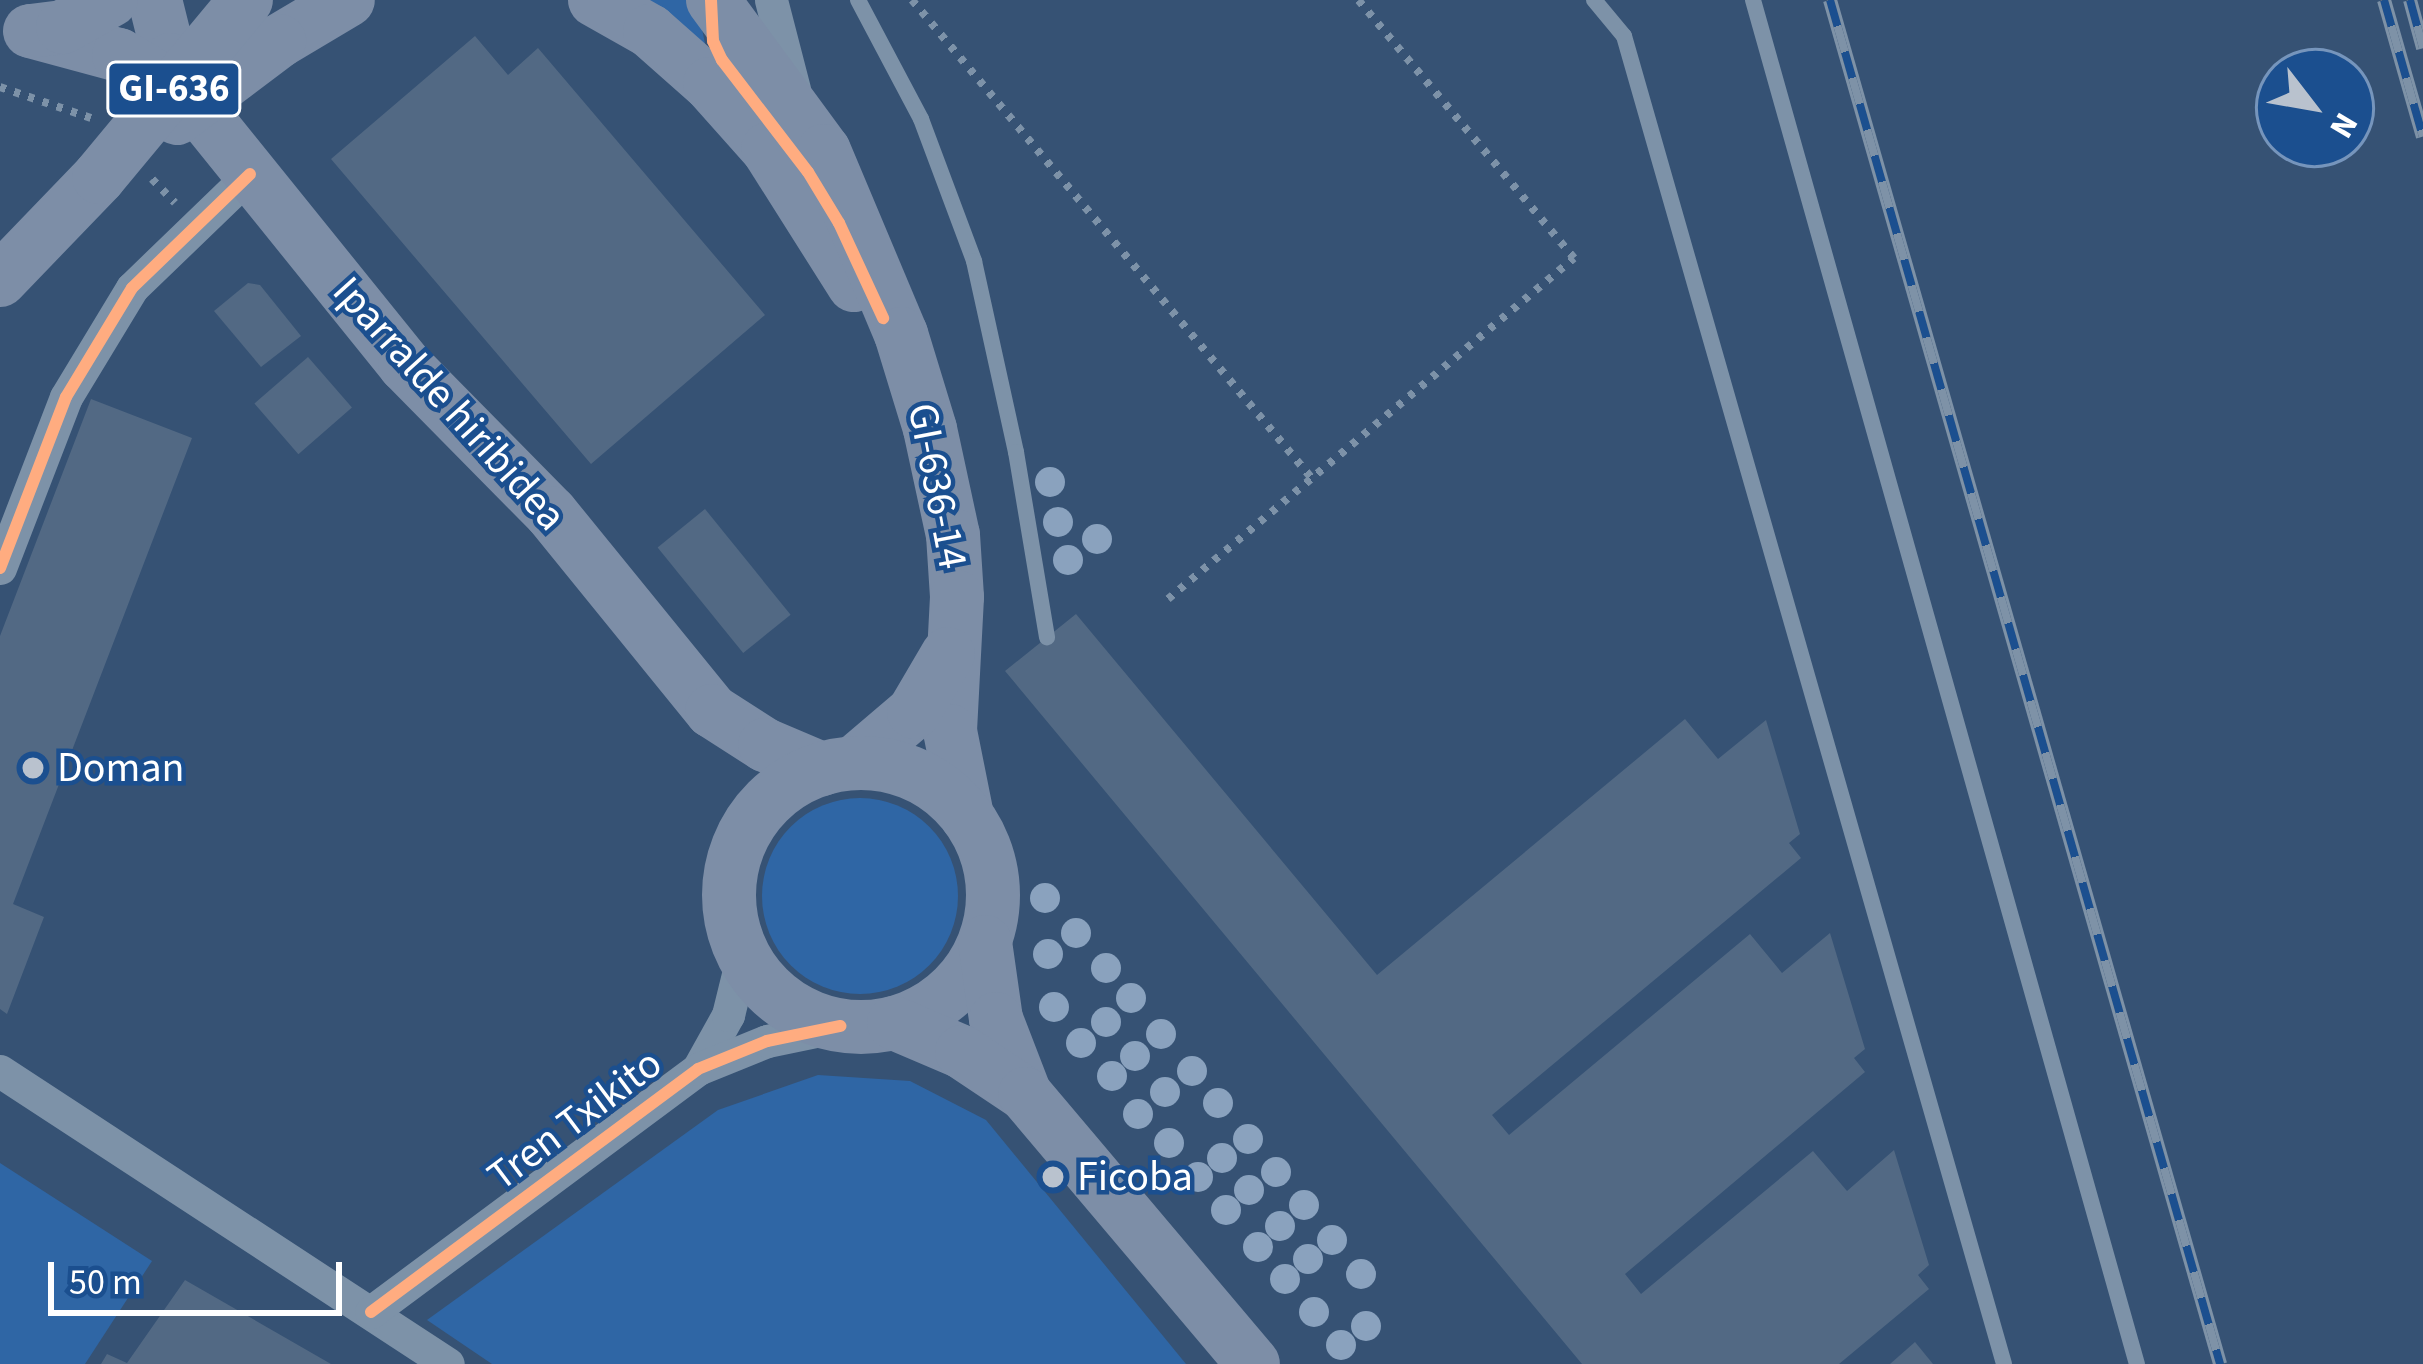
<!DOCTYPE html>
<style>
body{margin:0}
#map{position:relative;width:2423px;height:1364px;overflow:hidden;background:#365274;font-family:"Source Sans 3",sans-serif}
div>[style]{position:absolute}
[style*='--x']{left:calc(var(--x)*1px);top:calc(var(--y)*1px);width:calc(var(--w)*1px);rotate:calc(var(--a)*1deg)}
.green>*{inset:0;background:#2f66a5}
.round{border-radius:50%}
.building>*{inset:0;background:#526984;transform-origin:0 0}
.path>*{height:8px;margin-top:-4px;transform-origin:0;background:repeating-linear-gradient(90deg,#7d92a8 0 6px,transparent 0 15px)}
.lane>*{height:16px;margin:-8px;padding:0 8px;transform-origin:8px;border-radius:8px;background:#7d92a8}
.street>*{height:33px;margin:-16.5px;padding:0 16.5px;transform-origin:16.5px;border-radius:16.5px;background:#7d92a8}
.primary>*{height:54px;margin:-27px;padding:0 27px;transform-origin:27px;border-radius:27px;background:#7d8ea7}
.primary>.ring{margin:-27px;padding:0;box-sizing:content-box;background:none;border:54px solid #7d8ea7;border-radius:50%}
.rail>*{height:14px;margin-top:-7px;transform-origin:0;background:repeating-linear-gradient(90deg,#1b4f8f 0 27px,#7e92a7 0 54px);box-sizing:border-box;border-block:3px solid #7e92a7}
.primary-bridge>*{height:54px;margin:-27px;padding:0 27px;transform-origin:27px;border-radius:27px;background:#7d8ea7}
.cycleway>*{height:12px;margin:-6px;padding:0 6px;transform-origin:6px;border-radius:6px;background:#ffac80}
.trees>*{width:30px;height:30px;margin:-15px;border-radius:50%;background:#8aa2be}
.dots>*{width:33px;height:33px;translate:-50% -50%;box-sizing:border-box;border:6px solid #1b4f8f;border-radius:50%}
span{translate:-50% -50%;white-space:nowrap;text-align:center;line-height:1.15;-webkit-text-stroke:9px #1b4f8f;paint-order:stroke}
.shield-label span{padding:3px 9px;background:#1b4f8f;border:3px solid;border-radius:9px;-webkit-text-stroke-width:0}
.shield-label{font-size:39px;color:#fff;font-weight:700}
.street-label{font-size:42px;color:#fff}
.poi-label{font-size:42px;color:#fff}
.left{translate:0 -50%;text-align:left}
.north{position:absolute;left:2255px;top:48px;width:120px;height:120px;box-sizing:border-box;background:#1b4f8f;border:3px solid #7695bc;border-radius:50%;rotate:121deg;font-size:33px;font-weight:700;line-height:48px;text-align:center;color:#fff}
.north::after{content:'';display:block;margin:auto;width:42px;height:54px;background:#b9c2ce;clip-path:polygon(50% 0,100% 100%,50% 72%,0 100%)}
.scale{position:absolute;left:48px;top:1262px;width:294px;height:54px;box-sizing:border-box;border:6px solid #fff;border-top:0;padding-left:15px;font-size:36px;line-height:42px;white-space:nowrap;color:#fff;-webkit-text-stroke:9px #1b4f8f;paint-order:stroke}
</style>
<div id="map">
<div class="green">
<i style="clip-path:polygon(646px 0,696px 0,708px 58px)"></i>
<i class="round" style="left:762px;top:798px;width:196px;height:196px"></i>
<i style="clip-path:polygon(818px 1075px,910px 1081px,986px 1120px,1186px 1364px,492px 1364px,427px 1320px,718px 1110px)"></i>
<i style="clip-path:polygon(0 1163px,152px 1261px,85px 1364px,0 1364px)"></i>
</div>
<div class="building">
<i style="clip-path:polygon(475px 36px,508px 75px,538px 48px,765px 315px,591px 464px,331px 159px)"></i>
<i style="clip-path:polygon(248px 283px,260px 285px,301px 336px,261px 367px,214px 311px)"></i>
<i style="left:308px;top:357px;width:67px;height:71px;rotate:49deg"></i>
<i style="clip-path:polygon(91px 399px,192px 438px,13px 904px,44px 917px,7px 1014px,0 1009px,0 636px)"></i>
<i style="left:705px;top:509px;width:136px;height:61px;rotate:51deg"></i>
<i style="clip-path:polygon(1076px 614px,1377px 975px,1685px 719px,1718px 759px,1766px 720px,1800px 834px,1789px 843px,1801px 858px,1492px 1115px,1509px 1135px,1750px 934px,1782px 973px,1830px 933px,1865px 1049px,1854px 1058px,1865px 1072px,1625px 1274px,1641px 1294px,1813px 1151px,1847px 1191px,1894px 1150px,1929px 1265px,1918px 1275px,1929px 1289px,1839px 1364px,1582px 1364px,1005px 671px)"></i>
<i style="clip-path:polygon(185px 1280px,331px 1364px,101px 1364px,107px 1354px,127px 1363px)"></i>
<i style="clip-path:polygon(1915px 1342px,1933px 1364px,1890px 1364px)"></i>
</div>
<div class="path">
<i style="--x:912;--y:0;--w:627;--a:50.11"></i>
<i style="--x:0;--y:87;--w:96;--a:18.8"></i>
<i style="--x:152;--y:179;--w:33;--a:46"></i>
<i style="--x:1168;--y:599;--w:530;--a:-40.03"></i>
<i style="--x:1574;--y:258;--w:336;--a:-129.9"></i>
</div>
<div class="lane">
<i style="--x:858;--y:0;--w:135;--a:62.1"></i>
<i style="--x:921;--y:119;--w:152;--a:69.5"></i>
<i style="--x:974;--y:261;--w:196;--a:77.6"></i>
<i style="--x:1016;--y:452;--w:188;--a:80.5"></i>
<i style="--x:1594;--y:0;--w:47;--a:50.2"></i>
<i style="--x:1624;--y:36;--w:1381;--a:74.03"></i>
<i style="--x:1753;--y:0;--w:1417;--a:74.28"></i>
</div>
<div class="street">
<i style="--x:771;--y:0;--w:92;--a:75.5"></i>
<i style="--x:0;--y:568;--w:183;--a:-68.9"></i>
<i style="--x:66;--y:397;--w:127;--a:-58.8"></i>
<i style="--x:132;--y:288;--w:164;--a:-44"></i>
<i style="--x:698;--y:1069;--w:62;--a:-60.9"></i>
<i style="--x:728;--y:1015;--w:63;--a:-76.2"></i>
<i style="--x:0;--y:1071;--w:535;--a:33.19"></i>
<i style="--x:371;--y:1312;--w:407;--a:-36.6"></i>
<i style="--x:698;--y:1069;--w:74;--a:-22.1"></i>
<i style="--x:767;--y:1041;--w:75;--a:-11.6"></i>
</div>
<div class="primary">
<i style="--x:155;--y:0;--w:62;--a:76"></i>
<i style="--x:170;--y:60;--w:40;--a:63.4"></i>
<i style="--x:188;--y:96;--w:346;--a:51.1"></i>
<i style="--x:405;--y:365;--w:208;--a:45.4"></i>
<i style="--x:551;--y:513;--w:255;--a:50.9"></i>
<i style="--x:712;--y:711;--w:63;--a:32.7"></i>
<i style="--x:765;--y:745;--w:62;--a:22.8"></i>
<i style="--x:595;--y:0;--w:63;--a:29.4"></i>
<i style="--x:650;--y:31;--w:80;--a:41.5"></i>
<i style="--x:710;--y:84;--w:87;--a:48.3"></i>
<i style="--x:768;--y:149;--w:161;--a:57.7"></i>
<i style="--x:713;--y:0;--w:187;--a:53.7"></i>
<i style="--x:824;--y:151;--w:199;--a:67.2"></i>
<i style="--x:901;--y:334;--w:99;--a:73"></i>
<i style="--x:930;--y:429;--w:108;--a:77.8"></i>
<i style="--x:953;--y:535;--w:62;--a:86.3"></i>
<i style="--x:957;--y:597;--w:134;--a:93"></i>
<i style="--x:950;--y:731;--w:87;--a:78.7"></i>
<i style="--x:30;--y:31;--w:92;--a:15.1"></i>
<i style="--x:119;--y:55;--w:80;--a:30.7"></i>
<i style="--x:31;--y:31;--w:32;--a:-7"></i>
<i style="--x:63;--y:27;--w:55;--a:-29.4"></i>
<i style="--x:279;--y:41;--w:80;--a:-30.7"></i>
<i style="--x:0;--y:280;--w:143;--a:-46.1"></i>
<i style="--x:854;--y:763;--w:79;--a:-40.4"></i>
<i style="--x:914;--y:712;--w:67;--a:-59.6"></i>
<i class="ring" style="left:729px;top:763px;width:210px;height:210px"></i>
<i style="--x:985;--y:942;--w:78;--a:81.9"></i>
<i style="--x:996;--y:1019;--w:80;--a:68.9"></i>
<i style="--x:894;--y:1023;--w:74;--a:23.1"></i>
<i style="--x:962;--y:1052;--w:76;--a:33.7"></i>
<i style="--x:1025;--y:1094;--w:353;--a:49.8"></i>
</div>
<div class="rail">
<i style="--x:1830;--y:0;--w:1419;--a:74.04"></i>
<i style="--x:2384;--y:0;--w:142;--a:74.1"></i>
<i style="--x:2410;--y:0;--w:50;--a:74.8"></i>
</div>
<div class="primary-bridge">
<i style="--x:177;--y:118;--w:128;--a:-37"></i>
<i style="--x:99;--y:177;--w:230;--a:-50.3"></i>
</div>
<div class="cycleway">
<i style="--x:711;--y:0;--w:41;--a:87.2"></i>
<i style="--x:713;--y:41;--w:21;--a:65"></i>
<i style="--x:722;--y:60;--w:141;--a:52.5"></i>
<i style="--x:808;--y:172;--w:60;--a:58.7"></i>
<i style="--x:839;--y:223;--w:105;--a:65.1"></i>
<i style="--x:0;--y:568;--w:183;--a:-68.9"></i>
<i style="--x:66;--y:397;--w:127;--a:-58.8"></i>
<i style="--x:132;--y:288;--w:164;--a:-44"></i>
<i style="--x:371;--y:1312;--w:407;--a:-36.6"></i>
<i style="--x:698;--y:1069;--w:74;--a:-22.1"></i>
<i style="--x:767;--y:1041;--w:75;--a:-11.6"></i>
</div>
<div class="trees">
<i style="left:1050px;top:482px"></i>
<i style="left:1058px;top:522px"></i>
<i style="left:1097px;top:539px"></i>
<i style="left:1068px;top:560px"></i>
<i style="left:1045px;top:898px"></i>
<i style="left:1076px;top:933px"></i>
<i style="left:1048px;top:954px"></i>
<i style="left:1106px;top:968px"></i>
<i style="left:1131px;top:998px"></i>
<i style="left:1054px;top:1007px"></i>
<i style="left:1106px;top:1022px"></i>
<i style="left:1161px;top:1034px"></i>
<i style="left:1081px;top:1043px"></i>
<i style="left:1135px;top:1056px"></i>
<i style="left:1192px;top:1071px"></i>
<i style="left:1112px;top:1076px"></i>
<i style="left:1165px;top:1092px"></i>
<i style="left:1218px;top:1103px"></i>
<i style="left:1138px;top:1114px"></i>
<i style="left:1248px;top:1139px"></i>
<i style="left:1169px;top:1143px"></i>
<i style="left:1222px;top:1158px"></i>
<i style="left:1276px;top:1172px"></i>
<i style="left:1198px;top:1177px"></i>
<i style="left:1249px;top:1190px"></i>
<i style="left:1304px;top:1205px"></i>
<i style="left:1226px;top:1210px"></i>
<i style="left:1280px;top:1226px"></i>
<i style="left:1332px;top:1240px"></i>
<i style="left:1258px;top:1247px"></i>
<i style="left:1308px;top:1259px"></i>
<i style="left:1361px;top:1274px"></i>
<i style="left:1285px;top:1279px"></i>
<i style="left:1314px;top:1312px"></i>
<i style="left:1366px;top:1326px"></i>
<i style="left:1341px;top:1345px"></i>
</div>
<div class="dots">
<i style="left:33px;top:768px;background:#b9c2ce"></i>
<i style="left:1053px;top:1177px;background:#b9c2ce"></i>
</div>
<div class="shield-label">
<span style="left:174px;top:89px">GI-636</span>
</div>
<div class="street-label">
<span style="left:449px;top:404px;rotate:48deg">Iparralde hiribidea</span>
<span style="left:937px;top:486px;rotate:79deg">GI-636-14</span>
<span style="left:575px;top:1120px;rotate:-37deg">Tren Txikito</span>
</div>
<div class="poi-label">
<span class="left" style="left:57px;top:768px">Doman</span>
<span class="left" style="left:1077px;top:1177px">Ficoba</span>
</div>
<div class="north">N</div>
<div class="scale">50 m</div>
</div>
